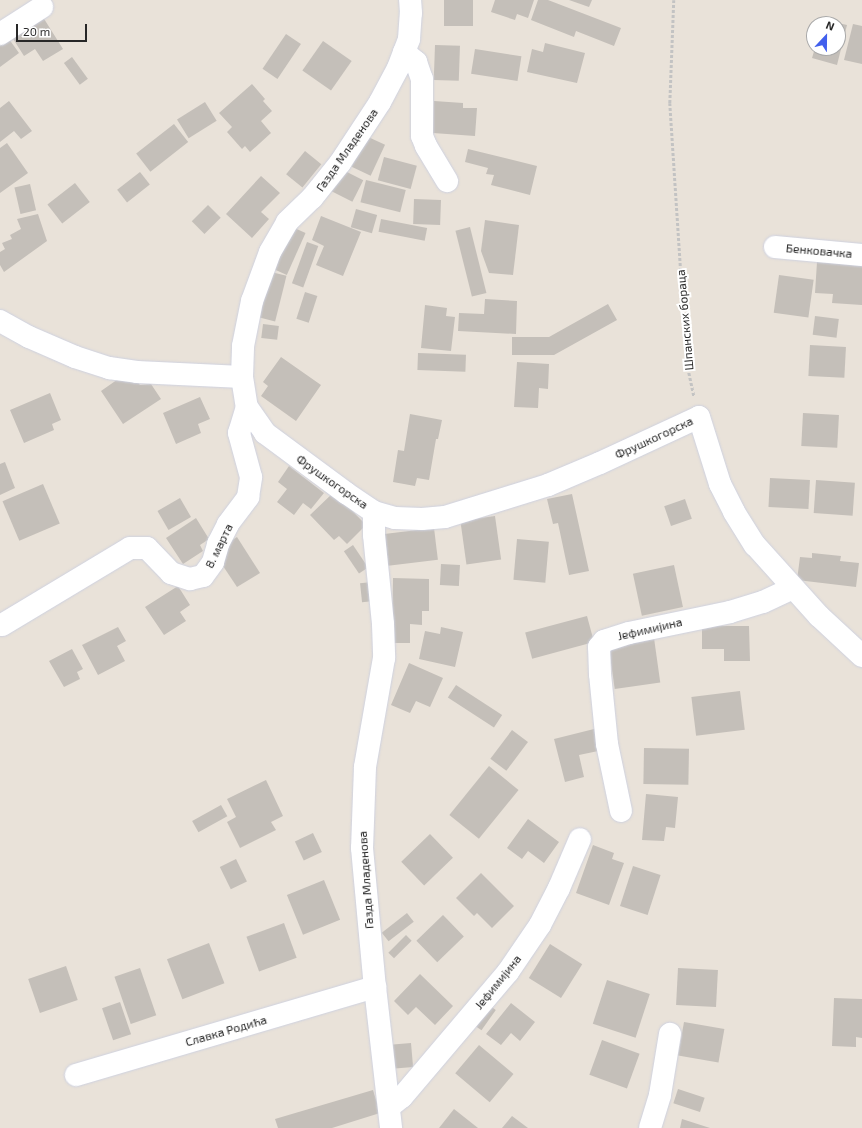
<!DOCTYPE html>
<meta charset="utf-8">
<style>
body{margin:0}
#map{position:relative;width:862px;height:1128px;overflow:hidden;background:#e9e2d9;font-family:"Exo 2",sans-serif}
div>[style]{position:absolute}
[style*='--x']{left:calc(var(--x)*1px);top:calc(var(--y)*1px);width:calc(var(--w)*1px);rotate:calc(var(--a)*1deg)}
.building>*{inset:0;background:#c4bfb9;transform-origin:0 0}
.path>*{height:2.5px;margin-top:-1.25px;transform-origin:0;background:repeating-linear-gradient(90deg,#c3c3c3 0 3px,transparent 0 5px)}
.roads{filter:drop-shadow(0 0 1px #ced1df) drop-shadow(0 0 1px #ced1df)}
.minor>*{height:22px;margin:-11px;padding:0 11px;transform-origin:11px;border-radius:11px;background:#fff}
span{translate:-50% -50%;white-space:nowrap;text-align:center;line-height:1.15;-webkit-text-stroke:4px #fff;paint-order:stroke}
.street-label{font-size:12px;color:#272727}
.north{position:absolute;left:806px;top:16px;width:40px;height:40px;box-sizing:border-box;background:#fff;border:1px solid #a9a9a9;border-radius:50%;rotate:22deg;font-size:11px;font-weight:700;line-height:16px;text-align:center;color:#272727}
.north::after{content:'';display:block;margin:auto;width:14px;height:18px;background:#4260ed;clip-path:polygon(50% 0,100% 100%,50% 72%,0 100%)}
.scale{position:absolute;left:16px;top:24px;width:71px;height:18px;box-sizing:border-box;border:2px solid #272727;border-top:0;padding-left:5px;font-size:12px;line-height:14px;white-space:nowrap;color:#272727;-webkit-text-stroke:3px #fff;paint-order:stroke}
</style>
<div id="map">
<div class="building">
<i style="left:444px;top:0;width:29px;height:26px"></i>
<i style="clip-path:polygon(495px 0,534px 0,528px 18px,517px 14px,515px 20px,491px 12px)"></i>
<i style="clip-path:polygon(538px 0,548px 0,621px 28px,614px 46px,576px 31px,574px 37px,531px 20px)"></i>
<i style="clip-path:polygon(569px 0,592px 0,589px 7px)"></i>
<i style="clip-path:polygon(41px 14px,63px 49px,43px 61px,35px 49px,24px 56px,10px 34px)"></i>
<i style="clip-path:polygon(829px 21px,847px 25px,837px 65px,812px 58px,815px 48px,838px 48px,838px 24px,828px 24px)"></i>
<i style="clip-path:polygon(853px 24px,862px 26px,862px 64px,844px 60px)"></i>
<i style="left:286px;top:34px;width:18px;height:42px;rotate:34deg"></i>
<i style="clip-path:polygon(6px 35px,19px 53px,0 67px,0 39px)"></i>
<i style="left:323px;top:41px;width:35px;height:36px;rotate:35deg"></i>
<i style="clip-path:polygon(545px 43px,585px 53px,577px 83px,527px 72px,532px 49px,543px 52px)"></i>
<i style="left:435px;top:45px;width:25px;height:35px;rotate:2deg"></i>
<i style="left:475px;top:49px;width:47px;height:25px;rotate:9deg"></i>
<i style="left:72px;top:57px;width:27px;height:10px;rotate:54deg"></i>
<i style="clip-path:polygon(252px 84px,265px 99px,263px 101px,272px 111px,261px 121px,271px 133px,250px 152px,245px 146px,242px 149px,227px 132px,232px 127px,219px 113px)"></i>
<i style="clip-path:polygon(9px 101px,32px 131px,21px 139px,14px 131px,0 142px,0 108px)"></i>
<i style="clip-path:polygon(434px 101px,463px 103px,463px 108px,477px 108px,475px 136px,433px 133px)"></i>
<i style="left:205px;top:102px;width:22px;height:33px;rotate:58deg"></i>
<i style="left:174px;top:124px;width:23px;height:48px;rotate:52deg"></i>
<i style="left:366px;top:136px;width:21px;height:34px;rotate:25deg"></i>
<i style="clip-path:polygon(7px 143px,28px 173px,0 193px,0 148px)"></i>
<i style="clip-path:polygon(468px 149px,537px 166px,530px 195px,491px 185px,494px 175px,486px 174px,488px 168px,465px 162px)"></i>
<i style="left:305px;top:151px;width:21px;height:30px;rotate:39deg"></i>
<i style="left:384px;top:157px;width:34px;height:24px;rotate:15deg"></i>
<i style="left:341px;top:169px;width:25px;height:24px;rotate:27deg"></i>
<i style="left:140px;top:172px;width:16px;height:29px;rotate:52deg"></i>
<i style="clip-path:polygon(261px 176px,280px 193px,261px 212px,269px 219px,252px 238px,226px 214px)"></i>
<i style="left:366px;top:180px;width:41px;height:23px;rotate:14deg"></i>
<i style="left:75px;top:183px;width:24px;height:35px;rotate:52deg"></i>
<i style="left:30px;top:184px;width:27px;height:16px;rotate:77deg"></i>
<i style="left:414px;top:199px;width:27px;height:25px;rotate:2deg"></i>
<i style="left:208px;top:205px;width:18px;height:23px;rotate:45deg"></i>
<i style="left:356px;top:209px;width:22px;height:19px;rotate:16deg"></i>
<i style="clip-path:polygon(38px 214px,47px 241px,4px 272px,0 265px,0 252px,5px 249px,2px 243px,12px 239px,10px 235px,21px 229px,17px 219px)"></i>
<i style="clip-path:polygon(321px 216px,361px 232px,343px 276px,316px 265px,324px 246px,312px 240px)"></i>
<i style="left:381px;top:219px;width:47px;height:13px;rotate:11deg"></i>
<i style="clip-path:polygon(485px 220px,519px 225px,513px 275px,489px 273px,481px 251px)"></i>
<i style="left:290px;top:226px;width:17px;height:46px;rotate:24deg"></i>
<i style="left:470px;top:227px;width:68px;height:15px;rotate:76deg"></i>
<i style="left:307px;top:242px;width:12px;height:44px;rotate:20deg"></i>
<i style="clip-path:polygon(817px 262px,862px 265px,862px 305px,832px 303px,833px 294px,815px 293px)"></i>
<i style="left:271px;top:272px;width:16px;height:47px;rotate:14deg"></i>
<i style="left:779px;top:275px;width:35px;height:38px;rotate:8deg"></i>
<i style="left:305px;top:292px;width:13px;height:28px;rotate:18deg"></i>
<i style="clip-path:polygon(485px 299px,517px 301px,516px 334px,458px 331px,459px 313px,484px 314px)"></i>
<i style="clip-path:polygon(608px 304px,617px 320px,554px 355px,512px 355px,512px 337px,549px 337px)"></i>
<i style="clip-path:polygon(425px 305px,447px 308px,446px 316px,455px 317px,451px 351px,421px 348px)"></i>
<i style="left:815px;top:316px;width:24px;height:19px;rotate:7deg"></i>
<i style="left:263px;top:324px;width:16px;height:14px;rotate:7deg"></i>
<i style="left:810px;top:345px;width:36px;height:31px;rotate:3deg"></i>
<i style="left:418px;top:353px;width:48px;height:17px;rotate:2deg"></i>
<i style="clip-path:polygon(281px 357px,321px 385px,296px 421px,261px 396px,268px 386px,263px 382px)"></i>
<i style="clip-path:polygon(517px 362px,549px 364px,548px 389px,539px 388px,538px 408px,514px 407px)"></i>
<i style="clip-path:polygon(121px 377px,135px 379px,140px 385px,151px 384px,161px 399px,123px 424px,101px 391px)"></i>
<i style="clip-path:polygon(50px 393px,61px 420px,52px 424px,54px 430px,24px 443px,10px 410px)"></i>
<i style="clip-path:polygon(200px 397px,210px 419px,198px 424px,201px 433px,176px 444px,163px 413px)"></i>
<i style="left:803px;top:413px;width:36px;height:33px;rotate:3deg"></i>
<i style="clip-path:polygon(410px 414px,442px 420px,438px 439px,436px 439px,429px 480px,417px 478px,415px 486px,393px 482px,398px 450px,404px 451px)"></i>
<i style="clip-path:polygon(5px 462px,15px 488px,0 495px,0 464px)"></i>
<i style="clip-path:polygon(289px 466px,324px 493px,311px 509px,303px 503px,294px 515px,277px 502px,287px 489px,278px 482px)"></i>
<i style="left:770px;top:478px;width:40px;height:29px;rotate:3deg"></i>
<i style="left:816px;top:480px;width:39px;height:33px;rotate:4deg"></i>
<i style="left:43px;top:484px;width:43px;height:44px;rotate:67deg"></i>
<i style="clip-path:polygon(334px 492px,366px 525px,347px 544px,339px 536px,334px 540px,310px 515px)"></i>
<i style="clip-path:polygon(572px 494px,589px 571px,569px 575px,558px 523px,553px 524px,547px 499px)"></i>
<i style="left:180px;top:498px;width:22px;height:26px;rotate:60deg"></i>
<i style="left:685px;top:499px;width:21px;height:22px;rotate:71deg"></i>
<i style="left:495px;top:516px;width:44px;height:35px;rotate:82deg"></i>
<i style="clip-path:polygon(196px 518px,209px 539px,200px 545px,203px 551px,183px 564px,166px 538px)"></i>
<i style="left:434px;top:528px;width:32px;height:50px;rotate:83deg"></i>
<i style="clip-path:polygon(237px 537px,260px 573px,237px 587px,219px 560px,220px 548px)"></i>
<i style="left:517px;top:539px;width:32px;height:41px;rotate:5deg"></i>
<i style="left:353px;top:545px;width:27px;height:11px;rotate:56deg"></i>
<i style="clip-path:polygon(812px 553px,841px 556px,840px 561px,859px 563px,856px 587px,797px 580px,800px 557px,812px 558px)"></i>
<i style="left:441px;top:564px;width:19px;height:21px;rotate:3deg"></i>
<i style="left:674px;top:565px;width:43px;height:42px;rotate:78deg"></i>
<i style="clip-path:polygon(393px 578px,429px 579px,429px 611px,422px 611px,422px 625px,410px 624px,410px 643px,392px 643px)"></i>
<i style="left:372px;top:582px;width:19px;height:12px;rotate:84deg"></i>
<i style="clip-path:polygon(178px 586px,190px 605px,180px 612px,186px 621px,164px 635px,145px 607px)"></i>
<i style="left:587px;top:616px;width:27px;height:64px;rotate:75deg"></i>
<i style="clip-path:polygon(702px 626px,749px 626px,750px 661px,724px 661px,724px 649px,702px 649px)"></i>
<i style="clip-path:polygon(118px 627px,126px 641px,117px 646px,125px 661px,98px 675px,82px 645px)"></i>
<i style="clip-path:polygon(441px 627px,463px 632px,455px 667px,419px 659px,425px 631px,440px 634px)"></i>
<i style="left:654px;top:638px;width:45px;height:46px;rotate:82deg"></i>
<i style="clip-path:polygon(72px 649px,83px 669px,77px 672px,80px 679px,64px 687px,49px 661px)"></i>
<i style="clip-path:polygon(409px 663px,443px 678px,430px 707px,416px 701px,410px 713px,391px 705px)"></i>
<i style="left:456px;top:685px;width:55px;height:15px;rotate:33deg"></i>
<i style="left:740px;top:691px;width:39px;height:49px;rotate:83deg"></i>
<i style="clip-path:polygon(598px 728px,603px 750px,579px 755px,584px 777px,565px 782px,554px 739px)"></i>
<i style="left:512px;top:730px;width:20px;height:36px;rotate:37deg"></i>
<i style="left:644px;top:748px;width:45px;height:36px;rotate:1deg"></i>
<i style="left:489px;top:766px;width:38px;height:63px;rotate:39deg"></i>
<i style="clip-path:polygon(266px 780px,283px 816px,271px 822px,276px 830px,240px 848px,227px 822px,236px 817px,227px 799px)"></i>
<i style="clip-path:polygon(646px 794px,678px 797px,675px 828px,666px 827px,664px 841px,642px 840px)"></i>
<i style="left:221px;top:805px;width:13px;height:33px;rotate:61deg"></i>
<i style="clip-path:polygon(528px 819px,559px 842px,544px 863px,528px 851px,522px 859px,507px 848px)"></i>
<i style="left:313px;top:833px;width:21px;height:20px;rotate:65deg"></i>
<i style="left:430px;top:834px;width:33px;height:40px;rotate:46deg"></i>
<i style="clip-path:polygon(593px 845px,614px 853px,612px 859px,624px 863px,609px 905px,576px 893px)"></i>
<i style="left:236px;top:859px;width:25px;height:18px;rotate:64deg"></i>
<i style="left:633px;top:866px;width:29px;height:42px;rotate:18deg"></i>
<i style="clip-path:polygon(481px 873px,514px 906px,492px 928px,477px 913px,474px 916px,456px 898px)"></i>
<i style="left:324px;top:880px;width:43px;height:40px;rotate:68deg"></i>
<i style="left:407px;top:913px;width:11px;height:32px;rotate:52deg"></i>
<i style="left:443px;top:915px;width:30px;height:37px;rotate:46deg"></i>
<i style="left:284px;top:923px;width:37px;height:40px;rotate:70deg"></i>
<i style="left:406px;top:935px;width:8px;height:25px;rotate:45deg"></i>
<i style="left:209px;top:943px;width:43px;height:45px;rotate:69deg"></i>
<i style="left:550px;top:944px;width:38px;height:40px;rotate:32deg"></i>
<i style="left:66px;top:966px;width:36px;height:40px;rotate:71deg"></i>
<i style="left:140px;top:968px;width:50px;height:27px;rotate:71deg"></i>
<i style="left:678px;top:968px;width:40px;height:37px;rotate:3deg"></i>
<i style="clip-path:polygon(420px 974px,453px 1006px,435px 1025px,416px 1007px,408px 1015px,394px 1001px)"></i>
<i style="left:607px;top:980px;width:45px;height:46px;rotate:18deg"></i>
<i style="clip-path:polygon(834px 998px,862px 999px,862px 1038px,856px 1037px,856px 1047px,832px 1046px)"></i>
<i style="left:120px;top:1002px;width:34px;height:19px;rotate:71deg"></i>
<i style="left:486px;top:1003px;width:12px;height:25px;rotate:35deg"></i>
<i style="clip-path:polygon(511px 1003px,535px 1022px,520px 1041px,511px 1033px,501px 1045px,486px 1034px)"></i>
<i style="left:684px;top:1022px;width:41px;height:34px;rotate:10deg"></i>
<i style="left:602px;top:1040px;width:40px;height:37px;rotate:20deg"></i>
<i style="left:411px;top:1043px;width:24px;height:18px;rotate:85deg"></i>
<i style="left:479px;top:1045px;width:45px;height:37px;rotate:40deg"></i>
<i style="left:678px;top:1089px;width:28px;height:15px;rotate:18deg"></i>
<i style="clip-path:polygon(373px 1090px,380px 1113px,332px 1128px,278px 1128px,275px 1119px)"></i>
<i style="clip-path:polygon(454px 1109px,478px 1128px,439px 1128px)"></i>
<i style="clip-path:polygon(512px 1116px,528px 1128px,502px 1128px)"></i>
<i style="clip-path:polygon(682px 1119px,710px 1128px,680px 1128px)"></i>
</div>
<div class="path">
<i style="--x:674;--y:0;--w:103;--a:92.2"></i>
<i style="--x:670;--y:103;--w:261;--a:86.3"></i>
<i style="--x:687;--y:363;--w:34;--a:78"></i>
</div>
<div class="roads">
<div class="minor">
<i style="--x:0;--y:34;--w:50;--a:-32.7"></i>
<i style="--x:404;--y:52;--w:16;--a:40"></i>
<i style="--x:416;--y:62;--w:18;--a:71"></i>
<i style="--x:422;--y:79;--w:57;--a:90"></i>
<i style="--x:422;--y:136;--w:11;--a:68"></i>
<i style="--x:426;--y:146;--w:41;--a:59"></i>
<i style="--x:775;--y:247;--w:87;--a:5.3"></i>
<i style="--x:0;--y:321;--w:33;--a:29"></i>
<i style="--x:29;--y:337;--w:50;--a:23.5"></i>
<i style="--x:75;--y:357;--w:36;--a:18"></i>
<i style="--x:109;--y:368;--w:28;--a:8"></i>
<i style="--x:137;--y:372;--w:105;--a:2.7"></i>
<i style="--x:242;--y:377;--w:30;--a:81"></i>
<i style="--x:247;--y:407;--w:32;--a:55"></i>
<i style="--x:265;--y:433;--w:101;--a:36.5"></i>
<i style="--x:346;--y:493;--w:34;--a:34"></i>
<i style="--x:374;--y:512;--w:22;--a:16"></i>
<i style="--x:395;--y:518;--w:27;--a:2"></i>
<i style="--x:422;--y:519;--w:23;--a:-5"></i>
<i style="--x:445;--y:517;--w:108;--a:-17.3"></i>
<i style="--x:548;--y:485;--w:56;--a:-22.9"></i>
<i style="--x:600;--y:463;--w:109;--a:-24.9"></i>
<i style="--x:699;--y:417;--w:70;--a:72.6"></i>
<i style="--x:720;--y:484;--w:31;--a:63"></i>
<i style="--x:734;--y:512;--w:39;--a:58"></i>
<i style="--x:755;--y:545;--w:96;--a:48"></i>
<i style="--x:819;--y:616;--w:59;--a:42.9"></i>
<i style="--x:242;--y:377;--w:31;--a:-88"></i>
<i style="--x:243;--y:346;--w:46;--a:-78.7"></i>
<i style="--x:252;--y:301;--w:52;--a:-69.8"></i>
<i style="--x:270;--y:252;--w:34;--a:-60"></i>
<i style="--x:287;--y:222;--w:35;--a:-44"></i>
<i style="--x:312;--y:198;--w:45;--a:-51.3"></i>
<i style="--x:340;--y:163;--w:73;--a:-56.7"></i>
<i style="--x:380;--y:102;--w:38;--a:-62"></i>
<i style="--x:398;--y:68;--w:31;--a:-69"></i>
<i style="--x:409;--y:39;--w:26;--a:-86"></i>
<i style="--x:411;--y:13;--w:13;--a:-94"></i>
<i style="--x:374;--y:512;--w:23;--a:90"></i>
<i style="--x:374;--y:535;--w:89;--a:84.2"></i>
<i style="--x:383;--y:624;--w:34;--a:88"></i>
<i style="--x:384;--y:658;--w:111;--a:99.9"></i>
<i style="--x:365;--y:767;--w:81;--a:92.1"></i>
<i style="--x:362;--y:848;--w:140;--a:84.7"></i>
<i style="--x:375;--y:987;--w:142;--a:83.5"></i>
<i style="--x:2;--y:625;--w:149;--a:-31"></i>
<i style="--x:130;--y:548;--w:17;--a:0"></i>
<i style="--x:147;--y:548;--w:35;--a:46"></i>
<i style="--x:171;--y:573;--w:20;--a:18"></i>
<i style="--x:190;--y:579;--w:13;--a:-13"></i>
<i style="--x:203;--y:576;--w:17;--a:-54"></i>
<i style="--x:213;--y:562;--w:19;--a:-74"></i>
<i style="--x:218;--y:544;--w:22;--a:-63"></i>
<i style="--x:228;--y:524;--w:34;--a:-53"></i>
<i style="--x:248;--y:497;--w:20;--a:-81"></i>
<i style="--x:251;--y:477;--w:46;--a:-105.3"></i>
<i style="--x:239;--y:433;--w:27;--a:-73"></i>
<i style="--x:621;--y:811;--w:68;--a:-101.8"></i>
<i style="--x:607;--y:744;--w:70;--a:-95.7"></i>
<i style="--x:600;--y:674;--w:27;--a:-92"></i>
<i style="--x:599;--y:647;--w:8;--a:-50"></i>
<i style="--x:604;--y:641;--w:26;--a:-18"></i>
<i style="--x:629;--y:633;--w:103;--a:-11.7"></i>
<i style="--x:730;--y:612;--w:34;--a:-17"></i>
<i style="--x:763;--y:602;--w:33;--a:-25"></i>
<i style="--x:76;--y:1075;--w:312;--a:-16.4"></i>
<i style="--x:389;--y:1107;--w:16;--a:-38"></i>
<i style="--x:402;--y:1097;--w:164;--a:-49.7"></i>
<i style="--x:508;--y:972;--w:57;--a:-55.8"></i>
<i style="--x:540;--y:925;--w:42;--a:-62.8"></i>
<i style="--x:559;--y:888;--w:53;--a:-66.8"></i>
<i style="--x:650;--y:1128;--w:34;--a:-73"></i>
<i style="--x:660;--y:1095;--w:62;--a:-80.7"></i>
</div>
</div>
<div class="street-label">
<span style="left:347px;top:150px;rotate:-55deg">Газда Младенова</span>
<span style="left:819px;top:251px;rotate:5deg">Бенковачка</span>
<span style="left:685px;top:320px;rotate:-95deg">Шпанских бораца</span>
<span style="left:654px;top:438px;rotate:-25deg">Фрушкогорска</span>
<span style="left:332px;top:482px;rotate:35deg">Фрушкогорска</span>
<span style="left:219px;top:546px;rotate:-64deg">8. марта</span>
<span style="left:650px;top:629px;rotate:-13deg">Јефимијина</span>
<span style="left:366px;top:880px;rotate:-94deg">Газда Младенова</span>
<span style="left:498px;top:982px;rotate:-51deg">Јефимијина</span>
<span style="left:226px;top:1031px;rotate:-16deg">Славка Родића</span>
</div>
<div class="north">N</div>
<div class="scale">20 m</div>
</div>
